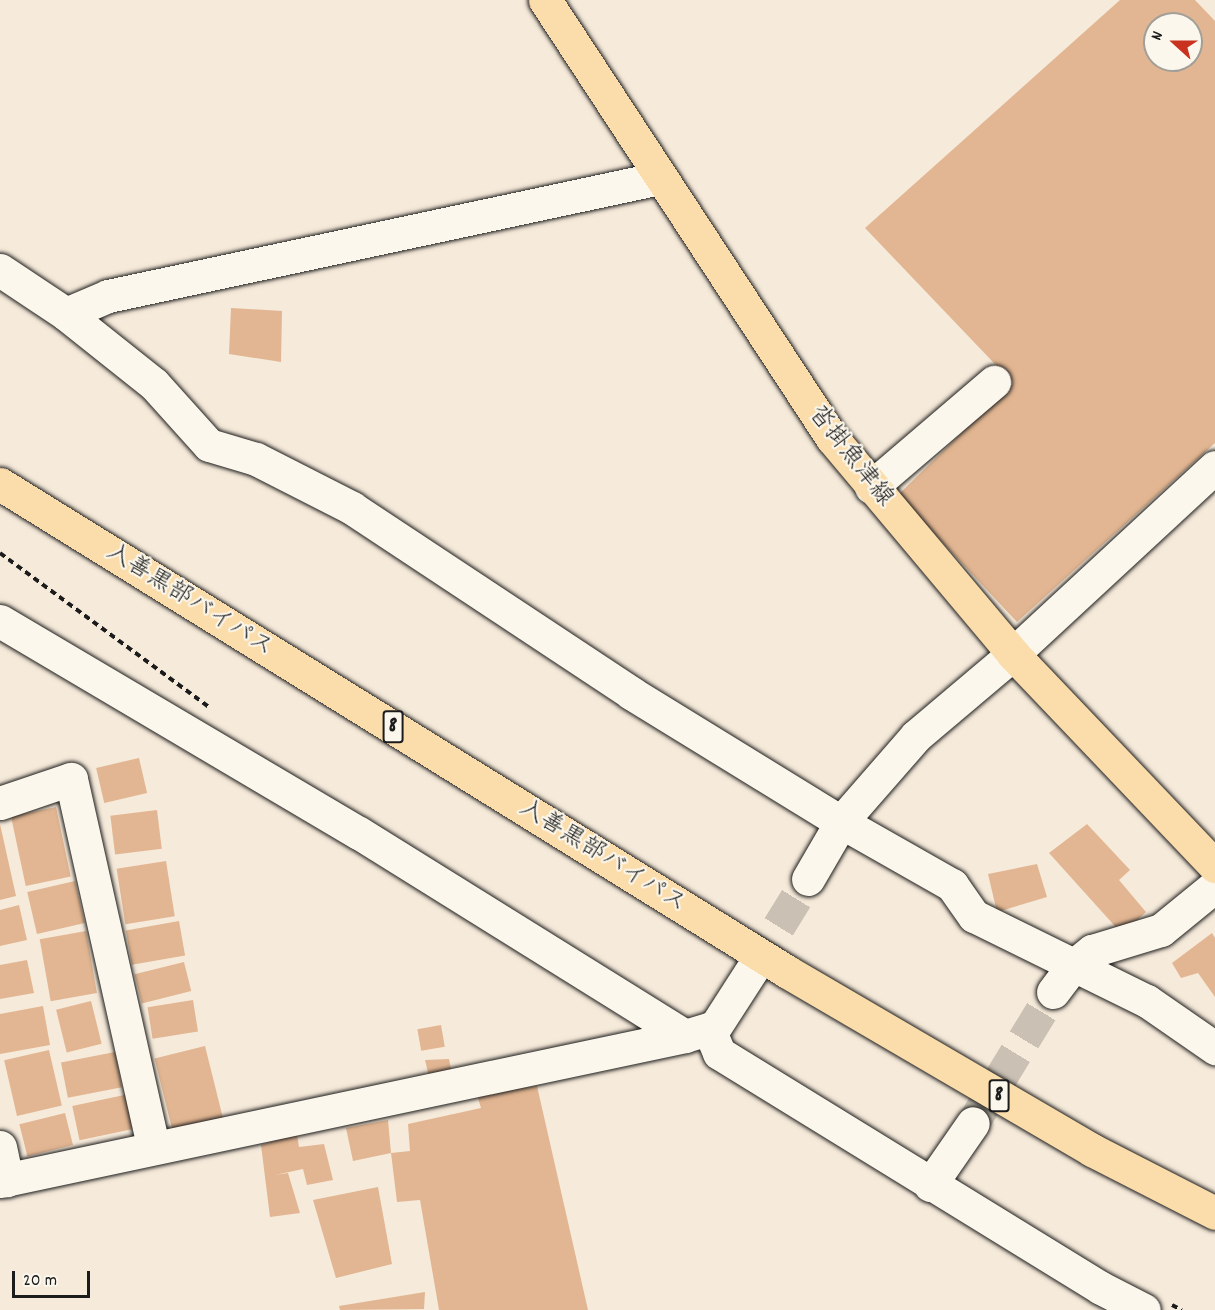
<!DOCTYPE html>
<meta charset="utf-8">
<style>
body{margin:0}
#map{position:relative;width:1215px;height:1310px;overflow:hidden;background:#f6eada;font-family:Dekko,"Klee One",sans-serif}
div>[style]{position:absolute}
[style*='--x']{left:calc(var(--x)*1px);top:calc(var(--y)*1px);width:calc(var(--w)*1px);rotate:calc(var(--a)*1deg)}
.building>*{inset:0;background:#e2b692;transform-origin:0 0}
.minor-tunnel>*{height:33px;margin-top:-16.5px;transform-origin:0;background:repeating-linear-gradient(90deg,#cac1b4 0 33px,transparent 0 49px)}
.path>*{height:4px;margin-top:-2px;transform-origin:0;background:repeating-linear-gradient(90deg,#1c1c1c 0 6px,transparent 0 10.5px)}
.roads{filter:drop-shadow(0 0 2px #1c1c1c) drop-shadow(0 0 2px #1c1c1c)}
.minor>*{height:33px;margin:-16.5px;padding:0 16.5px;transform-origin:16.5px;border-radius:16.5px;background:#fbf7ec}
.major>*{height:33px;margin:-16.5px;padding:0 16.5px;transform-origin:16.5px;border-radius:16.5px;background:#fbdcab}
.highway>*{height:33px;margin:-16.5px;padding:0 16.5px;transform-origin:16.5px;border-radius:16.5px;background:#fbdcab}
span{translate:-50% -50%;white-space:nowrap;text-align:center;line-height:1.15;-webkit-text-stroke:4.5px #fbf7ec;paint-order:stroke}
.shield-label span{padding:2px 4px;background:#fbf7ec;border:2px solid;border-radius:4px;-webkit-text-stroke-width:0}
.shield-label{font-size:22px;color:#1c1c1c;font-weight:700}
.street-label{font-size:24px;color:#1c1c1c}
.north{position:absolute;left:1143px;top:12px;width:60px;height:60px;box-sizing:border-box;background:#fbf7ec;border:2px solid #a29f99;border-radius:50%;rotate:291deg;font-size:16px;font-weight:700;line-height:24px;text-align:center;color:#1c1c1c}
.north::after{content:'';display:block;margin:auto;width:21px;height:27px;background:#c8321e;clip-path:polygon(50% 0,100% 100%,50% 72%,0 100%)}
.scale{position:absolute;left:12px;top:1271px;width:78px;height:27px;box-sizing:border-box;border:3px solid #1c1c1c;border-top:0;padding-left:8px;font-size:18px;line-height:21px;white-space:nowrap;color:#1c1c1c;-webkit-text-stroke:4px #fbf7ec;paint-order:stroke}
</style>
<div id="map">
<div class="building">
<i style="clip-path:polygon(evenodd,1120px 0,1195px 0,1215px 21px,1215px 443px,1017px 622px,898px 495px,1013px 383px,865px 228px,1120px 0,1155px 24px,1191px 24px,1191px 60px,1155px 60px,1155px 24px)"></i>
<i style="clip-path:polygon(231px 308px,282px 311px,281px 362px,229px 354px)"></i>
<i style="left:139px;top:758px;width:36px;height:44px;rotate:77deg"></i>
<i style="left:56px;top:807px;width:71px;height:46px;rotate:78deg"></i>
<i style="left:157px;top:810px;width:39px;height:47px;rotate:83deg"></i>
<i style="clip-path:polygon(0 824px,16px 896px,0 900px)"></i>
<i style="clip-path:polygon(1087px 824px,1130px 870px,1119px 880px,1146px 912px,1122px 934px,1049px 853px)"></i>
<i style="left:166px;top:861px;width:56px;height:50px;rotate:81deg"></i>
<i style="clip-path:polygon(1037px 864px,1047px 897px,997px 912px,988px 874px)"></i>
<i style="left:75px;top:881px;width:43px;height:49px;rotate:77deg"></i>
<i style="clip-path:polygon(19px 905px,27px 940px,0 946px,0 910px)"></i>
<i style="left:179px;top:921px;width:35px;height:54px;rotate:80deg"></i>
<i style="left:86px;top:931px;width:63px;height:47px;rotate:80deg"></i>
<i style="clip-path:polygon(1212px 933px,1215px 938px,1215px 997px,1198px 973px,1181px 978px,1172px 963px)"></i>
<i style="clip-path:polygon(27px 960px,34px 993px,0 999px,0 965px)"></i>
<i style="left:184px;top:962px;width:30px;height:51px;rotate:76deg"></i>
<i style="left:193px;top:1000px;width:32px;height:46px;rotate:81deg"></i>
<i style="left:91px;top:1001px;width:44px;height:36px;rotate:76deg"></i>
<i style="clip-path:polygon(43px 1006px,50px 1045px,0 1054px,0 1014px)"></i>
<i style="left:441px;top:1025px;width:22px;height:24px;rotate:80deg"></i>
<i style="left:205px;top:1046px;width:75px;height:52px;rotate:76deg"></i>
<i style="left:49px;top:1050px;width:57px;height:46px;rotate:77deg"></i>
<i style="left:115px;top:1052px;width:36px;height:55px;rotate:79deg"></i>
<i style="clip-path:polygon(449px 1059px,452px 1074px,430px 1081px,425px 1060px)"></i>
<i style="clip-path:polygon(537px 1086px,588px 1310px,439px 1310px,420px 1200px,397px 1202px,391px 1153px,353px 1161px,346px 1128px,388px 1120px,391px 1153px,410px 1151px,408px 1124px,481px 1108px,477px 1095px)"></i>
<i style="left:129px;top:1094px;width:35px;height:58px;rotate:78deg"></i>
<i style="left:65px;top:1113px;width:33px;height:47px;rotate:76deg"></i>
<i style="clip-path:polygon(297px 1134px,299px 1147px,324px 1144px,333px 1180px,307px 1185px,303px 1169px,275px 1175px,288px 1173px,300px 1213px,270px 1217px,261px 1145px)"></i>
<i style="clip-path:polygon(378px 1187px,392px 1264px,336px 1278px,313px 1200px)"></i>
<i style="clip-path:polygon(425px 1292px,424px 1309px,340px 1310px,339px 1306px)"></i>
</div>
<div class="minor-tunnel">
<i style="--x:753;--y:968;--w:105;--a:-58.3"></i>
<i style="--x:973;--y:1123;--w:153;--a:-58.6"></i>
</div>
<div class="path">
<i style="--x:0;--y:553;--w:261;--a:36.4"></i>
<i style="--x:1172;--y:1305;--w:11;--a:27"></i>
</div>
<div class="roads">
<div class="minor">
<i style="--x:0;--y:270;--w:79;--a:33.7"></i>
<i style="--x:66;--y:314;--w:112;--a:38.5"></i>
<i style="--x:154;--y:384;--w:82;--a:48"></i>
<i style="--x:209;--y:445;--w:49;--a:16.6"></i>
<i style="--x:256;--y:459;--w:108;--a:27"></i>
<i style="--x:352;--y:508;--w:335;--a:33.5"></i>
<i style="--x:631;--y:693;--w:246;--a:31.6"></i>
<i style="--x:841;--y:822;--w:128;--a:29.6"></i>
<i style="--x:952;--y:885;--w:38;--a:55"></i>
<i style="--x:974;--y:916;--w:193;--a:26.2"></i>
<i style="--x:1147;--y:1001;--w:83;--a:34.7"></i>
<i style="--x:66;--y:314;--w:46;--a:-23.2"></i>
<i style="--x:108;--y:296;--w:564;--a:-12.07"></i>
<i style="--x:871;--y:487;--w:162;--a:-40.5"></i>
<i style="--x:0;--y:621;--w:417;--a:30.6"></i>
<i style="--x:359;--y:833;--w:384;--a:31.9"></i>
<i style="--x:0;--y:803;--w:75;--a:-18.7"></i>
<i style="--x:71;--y:779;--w:377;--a:77.4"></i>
<i style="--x:808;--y:879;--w:66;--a:-59.9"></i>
<i style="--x:841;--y:822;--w:114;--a:-48.9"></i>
<i style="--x:916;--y:736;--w:127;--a:-40.2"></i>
<i style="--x:1013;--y:654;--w:275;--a:-42.8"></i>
<i style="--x:1053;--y:992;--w:31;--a:-53"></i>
<i style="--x:1072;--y:967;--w:26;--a:-39"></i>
<i style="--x:1092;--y:951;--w:72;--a:-16.9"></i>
<i style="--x:1161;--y:930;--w:70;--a:-39.2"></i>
<i style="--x:709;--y:1029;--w:26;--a:67"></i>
<i style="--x:719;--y:1053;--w:448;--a:31.6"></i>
<i style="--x:1101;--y:1288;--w:48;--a:27.1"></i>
<i style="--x:0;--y:1147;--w:34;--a:78"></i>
<i style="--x:0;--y:1181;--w:700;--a:-11.95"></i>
<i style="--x:685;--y:1036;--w:31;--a:-17"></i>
<i style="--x:715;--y:1027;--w:70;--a:-57.2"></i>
<i style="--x:930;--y:1185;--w:75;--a:-55.3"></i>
</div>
<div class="major">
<i style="--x:545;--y:0;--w:524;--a:56.77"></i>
<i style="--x:832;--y:438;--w:282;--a:50"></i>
<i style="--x:1013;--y:654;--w:293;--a:46.4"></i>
</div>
<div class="highway">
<i style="--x:0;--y:484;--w:925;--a:31.78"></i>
<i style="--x:786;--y:971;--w:355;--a:30.3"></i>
<i style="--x:1092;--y:1150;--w:138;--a:27.1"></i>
</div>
</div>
<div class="shield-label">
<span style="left:393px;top:727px">8</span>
<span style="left:999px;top:1096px">8</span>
</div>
<div class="street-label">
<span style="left:850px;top:457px;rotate:52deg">沓掛魚津線</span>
<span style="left:189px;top:601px;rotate:32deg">入善黒部バイパス</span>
<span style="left:602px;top:857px;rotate:32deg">入善黒部バイパス</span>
</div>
<div class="north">N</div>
<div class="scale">20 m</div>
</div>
